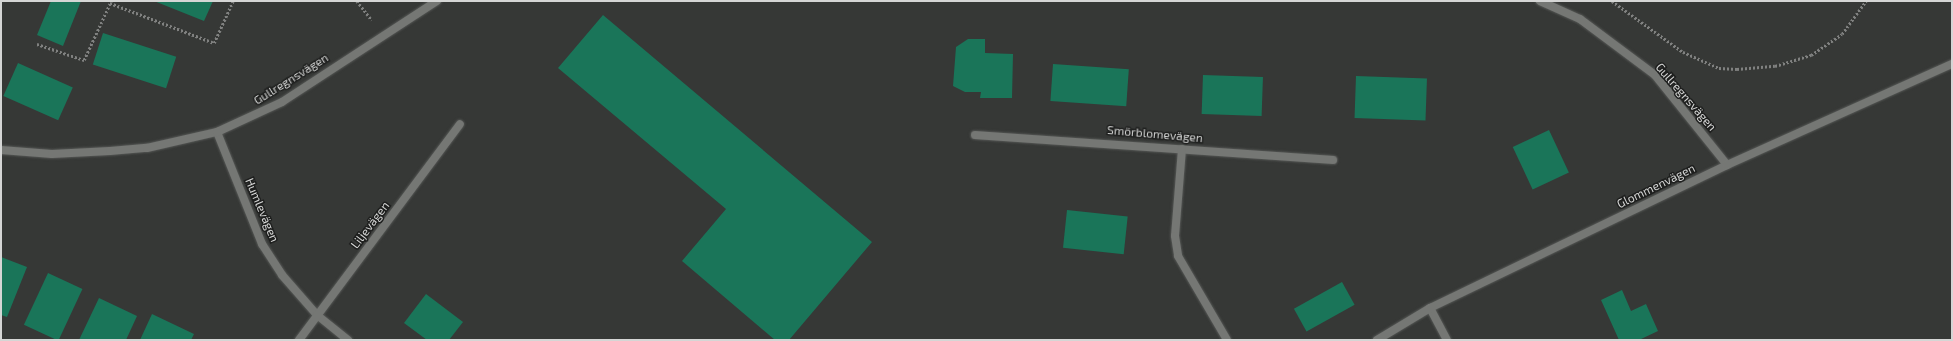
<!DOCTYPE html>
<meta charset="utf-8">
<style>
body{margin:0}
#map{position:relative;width:1953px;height:341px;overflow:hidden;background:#363836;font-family:"Exo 2",sans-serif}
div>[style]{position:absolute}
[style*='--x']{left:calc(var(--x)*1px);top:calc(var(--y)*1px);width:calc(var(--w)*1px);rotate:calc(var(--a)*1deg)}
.building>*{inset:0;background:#1a7559;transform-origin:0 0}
.path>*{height:2.5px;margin-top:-1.25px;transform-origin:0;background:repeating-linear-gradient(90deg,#808180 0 2px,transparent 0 4px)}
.roads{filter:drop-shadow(0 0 1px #555755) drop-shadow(0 0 1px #555755)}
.street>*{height:8px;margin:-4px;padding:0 4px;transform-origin:4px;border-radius:4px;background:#757774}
span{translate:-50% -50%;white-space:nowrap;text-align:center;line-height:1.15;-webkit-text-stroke:3px #1e1f1e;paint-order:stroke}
.street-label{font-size:12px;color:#d5d6d5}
.frame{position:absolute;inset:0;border:2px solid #d5d6d5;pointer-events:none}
</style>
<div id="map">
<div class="building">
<i style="clip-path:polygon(51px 1px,81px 1px,63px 46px,37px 35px)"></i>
<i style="clip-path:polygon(154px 1px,213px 1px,204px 21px)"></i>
<i style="clip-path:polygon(603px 15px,872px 242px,789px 340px,775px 340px,682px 261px,726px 209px,558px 68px)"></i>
<i style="left:103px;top:33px;width:77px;height:33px;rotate:18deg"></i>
<i style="clip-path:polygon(968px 39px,985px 39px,985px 53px,1013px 54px,1012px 98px,980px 98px,981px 92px,965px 92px,953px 86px,956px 47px)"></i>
<i style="left:18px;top:63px;width:60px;height:36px;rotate:24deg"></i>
<i style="left:1053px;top:64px;width:76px;height:37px;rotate:4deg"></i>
<i style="left:1203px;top:75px;width:60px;height:39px;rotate:2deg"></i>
<i style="left:1356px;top:76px;width:71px;height:42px;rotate:2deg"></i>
<i style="left:1549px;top:130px;width:47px;height:40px;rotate:65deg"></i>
<i style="left:1067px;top:210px;width:61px;height:38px;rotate:6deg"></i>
<i style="clip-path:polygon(1px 257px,27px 267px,7px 317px,1px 315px)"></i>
<i style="left:48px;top:273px;width:38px;height:57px;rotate:25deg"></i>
<i style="left:1342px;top:282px;width:26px;height:55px;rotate:61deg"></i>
<i style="clip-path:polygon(1622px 290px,1631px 311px,1646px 304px,1658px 331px,1639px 340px,1619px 340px,1601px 300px)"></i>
<i style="clip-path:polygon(426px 294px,463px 322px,449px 340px,427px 340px,404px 323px)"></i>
<i style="clip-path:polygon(99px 298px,137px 316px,126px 340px,79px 340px)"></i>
<i style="clip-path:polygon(152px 314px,194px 334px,191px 340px,140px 340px)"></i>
</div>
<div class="path">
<i style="--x:357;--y:1;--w:24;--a:52"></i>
<i style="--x:1612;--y:1;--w:87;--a:35.7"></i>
<i style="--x:1683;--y:52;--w:39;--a:24"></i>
<i style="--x:1719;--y:68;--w:18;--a:3"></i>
<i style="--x:1737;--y:69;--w:38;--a:-5"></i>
<i style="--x:1775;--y:66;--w:38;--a:-17"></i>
<i style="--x:1811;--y:55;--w:37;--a:-34"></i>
<i style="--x:1842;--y:34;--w:41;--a:-54"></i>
<i style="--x:110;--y:3;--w:111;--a:21"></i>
<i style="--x:214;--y:43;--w:46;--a:-65.7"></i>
<i style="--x:37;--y:44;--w:50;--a:18.8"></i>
<i style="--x:84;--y:60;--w:65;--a:-65.4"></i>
</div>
<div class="roads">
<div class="street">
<i style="--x:1540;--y:1;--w:44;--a:24.2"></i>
<i style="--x:1580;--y:19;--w:94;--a:36.7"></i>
<i style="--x:1655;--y:75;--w:115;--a:51.3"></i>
<i style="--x:217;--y:132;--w:121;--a:68.1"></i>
<i style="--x:262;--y:244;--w:37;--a:57"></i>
<i style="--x:282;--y:275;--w:53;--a:48.8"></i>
<i style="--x:317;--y:315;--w:40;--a:39"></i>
<i style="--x:975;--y:135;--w:359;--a:4"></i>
<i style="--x:1182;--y:149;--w:87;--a:94.6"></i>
<i style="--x:1175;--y:236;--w:20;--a:81"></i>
<i style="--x:1178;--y:256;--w:97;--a:59.7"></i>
<i style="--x:1;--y:150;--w:51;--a:4.5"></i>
<i style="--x:52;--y:154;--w:58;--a:-3"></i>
<i style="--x:110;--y:151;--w:37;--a:-5"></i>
<i style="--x:147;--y:148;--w:72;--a:-12.9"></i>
<i style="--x:217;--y:132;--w:72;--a:-24.8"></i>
<i style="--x:282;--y:102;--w:185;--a:-33.1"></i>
<i style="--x:1430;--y:308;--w:36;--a:62"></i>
<i style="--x:299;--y:340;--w:269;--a:-53.3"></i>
<i style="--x:1377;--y:340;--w:62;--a:-31.1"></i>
<i style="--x:1430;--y:308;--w:330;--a:-25.7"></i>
<i style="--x:1727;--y:165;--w:247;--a:-24.2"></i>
</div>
</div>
<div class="street-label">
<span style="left:291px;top:79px;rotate:-32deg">Gullregnsvägen</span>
<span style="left:1686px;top:97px;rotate:49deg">Gullregnsvägen</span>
<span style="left:1155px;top:134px;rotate:5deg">Smörblomevägen</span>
<span style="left:1656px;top:186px;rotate:-26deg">Glommenvägen</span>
<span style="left:262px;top:210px;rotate:67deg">Humlevägen</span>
<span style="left:370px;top:225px;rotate:-53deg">Liljevägen</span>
</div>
<div class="frame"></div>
</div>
